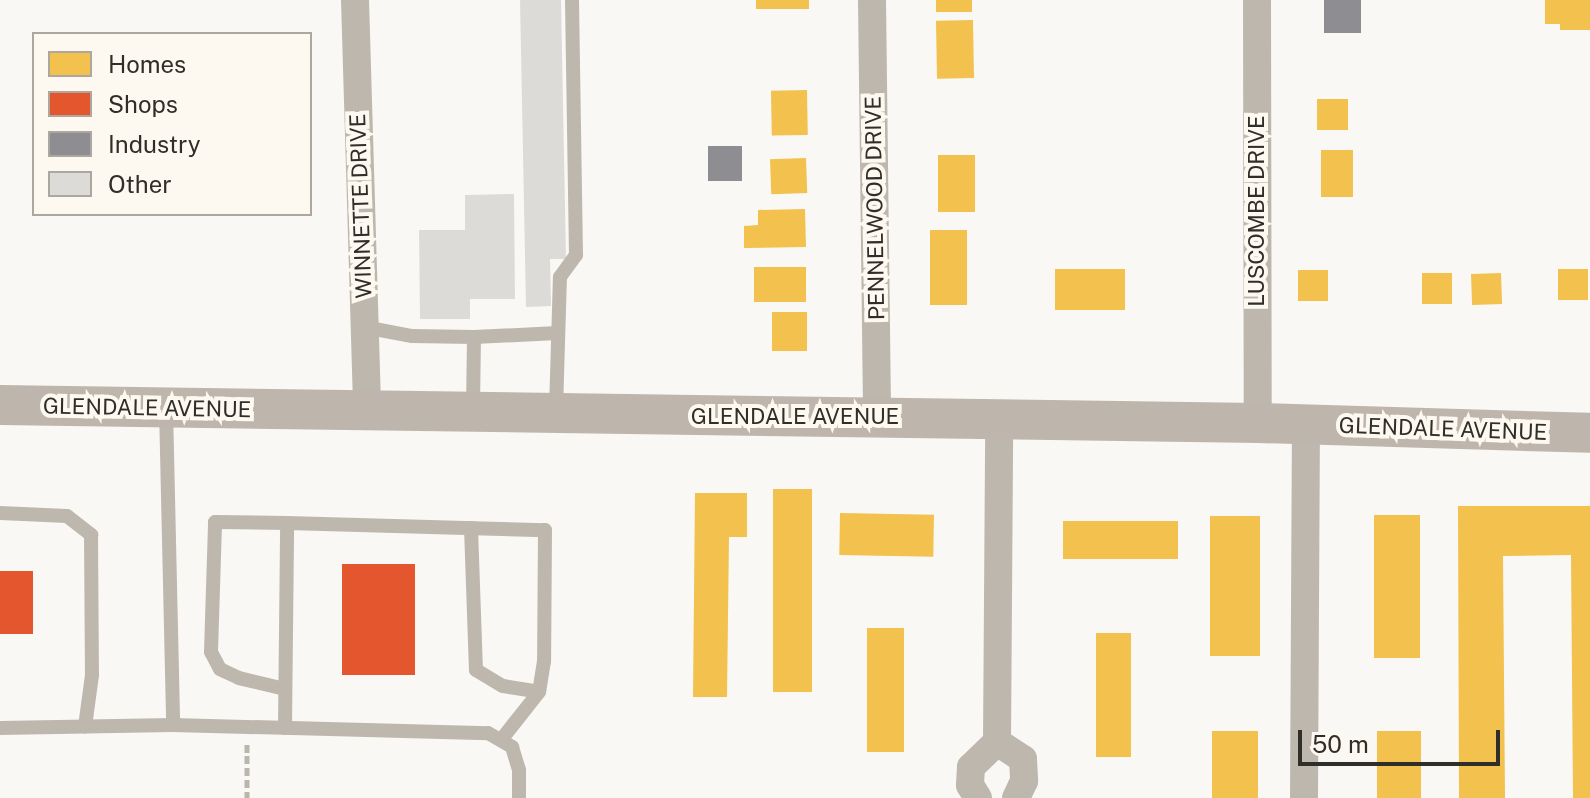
<!DOCTYPE html>
<style>
body{margin:0}
#map{position:relative;width:1590px;height:798px;overflow:hidden;background:#faf8f4;font-family:"Public Sans",sans-serif}
div>[style]{position:absolute}
[style*='--x']{left:calc(var(--x)*1px);top:calc(var(--y)*1px);width:calc(var(--w)*1px);rotate:calc(var(--a)*1deg)}
.homes>*{inset:0;background:#f2c14e;transform-origin:0 0}
.shops>*{inset:0;background:#e4572e;transform-origin:0 0}
.industry>*{inset:0;background:#8d8d92;transform-origin:0 0}
.building>*{inset:0;background:#dddbd7}
.path>*{height:5px;margin-top:-2.5px;transform-origin:0;background:repeating-linear-gradient(90deg,#bab5ad 0 8px,transparent 0 12px)}
.lane>*{height:14px;margin:-7px;padding:0 7px;transform-origin:7px;border-radius:7px;background:#beb7ae}
.street>*{height:28px;margin:-14px;padding:0 14px;transform-origin:14px;border-radius:14px;background:#beb7ae}
.secondary>*{height:40px;margin:-20px;padding:0 20px;transform-origin:20px;border-radius:20px;background:#beb6ad}
span{translate:-50% -50%;white-space:nowrap;text-align:center;line-height:1.15;-webkit-text-stroke:8px #fef9f0;paint-order:stroke}
.street-label{font-size:22px;color:#302e29}
.legend{position:absolute;left:32px;top:32px;width:280px;height:184px;box-sizing:border-box;background:#fef9f0;border:2px solid #aca8a0;margin:0;padding:10px 14px;list-style:none;font-size:24px;color:#302e29}
.legend li{display:flex;align-items:center;gap:16px;height:40px}
.legend b{width:40px;border:2px solid #aca8a0}
.scale{position:absolute;left:1298px;top:730px;width:202px;height:36px;box-sizing:border-box;border:4px solid #302e29;border-top:0;padding-left:10px;font-size:24px;line-height:28px;white-space:nowrap;color:#302e29;-webkit-text-stroke:6px #fef9f0;paint-order:stroke}
</style>
<div id="map">
<div class="homes">
<i style="left:756px;top:0;width:53px;height:9px"></i>
<i style="left:936px;top:0;width:36px;height:12px"></i>
<i style="clip-path:polygon(1545px 0,1590px 0,1590px 30px,1560px 30px,1560px 24px,1545px 24px)"></i>
<i style="left:973px;top:20px;width:58px;height:37px;rotate:89deg"></i>
<i style="left:807px;top:90px;width:45px;height:36px;rotate:89deg"></i>
<i style="left:1348px;top:99px;width:31px;height:31px;rotate:90deg"></i>
<i style="left:1321px;top:150px;width:32px;height:47px"></i>
<i style="left:975px;top:155px;width:57px;height:37px;rotate:90deg"></i>
<i style="left:806px;top:158px;width:35px;height:36px;rotate:88deg"></i>
<i style="clip-path:polygon(805px 209px,806px 247px,744px 248px,744px 226px,758px 225px,758px 210px)"></i>
<i style="left:930px;top:230px;width:37px;height:75px"></i>
<i style="left:754px;top:267px;width:52px;height:35px"></i>
<i style="left:1055px;top:269px;width:70px;height:41px"></i>
<i style="left:1558px;top:269px;width:30px;height:31px"></i>
<i style="left:1298px;top:270px;width:30px;height:31px"></i>
<i style="left:1452px;top:273px;width:31px;height:30px;rotate:90deg"></i>
<i style="left:1501px;top:273px;width:31px;height:30px;rotate:88deg"></i>
<i style="left:772px;top:312px;width:35px;height:39px"></i>
<i style="left:773px;top:489px;width:39px;height:203px"></i>
<i style="clip-path:polygon(695px 493px,747px 493px,747px 537px,729px 537px,727px 697px,693px 697px)"></i>
<i style="clip-path:polygon(1458px 506px,1590px 506px,1590px 798px,1573px 798px,1571px 555px,1503px 556px,1505px 798px,1459px 798px)"></i>
<i style="left:840px;top:513px;width:94px;height:42px;rotate:1deg"></i>
<i style="left:1374px;top:515px;width:46px;height:143px"></i>
<i style="left:1210px;top:516px;width:50px;height:140px"></i>
<i style="left:1063px;top:521px;width:115px;height:38px"></i>
<i style="left:867px;top:628px;width:37px;height:124px"></i>
<i style="left:1096px;top:633px;width:35px;height:124px"></i>
<i style="left:1212px;top:731px;width:46px;height:67px"></i>
<i style="left:1377px;top:731px;width:44px;height:67px"></i>
</div>
<div class="shops">
<i style="left:342px;top:564px;width:73px;height:111px"></i>
<i style="left:0;top:571px;width:33px;height:63px"></i>
</div>
<div class="industry">
<i style="left:1324px;top:0;width:37px;height:33px"></i>
<i style="left:742px;top:146px;width:35px;height:34px;rotate:90deg"></i>
</div>
<div class="building">
<i style="clip-path:polygon(520px 0,561px 0,566px 259px,550px 259px,551px 306px,526px 307px)"></i>
<i style="clip-path:polygon(514px 194px,515px 299px,470px 299px,470px 319px,420px 319px,419px 230px,465px 230px,465px 195px)"></i>
</div>
<div class="path">
<i style="--x:247;--y:744;--w:54;--a:90"></i>
</div>
<div class="lane">
<i style="--x:364;--y:327;--w:49;--a:10.6"></i>
<i style="--x:412;--y:336;--w:62;--a:0.9"></i>
<i style="--x:166;--y:408;--w:317;--a:88.7"></i>
<i style="--x:473;--y:408;--w:71;--a:-89.2"></i>
<i style="--x:474;--y:337;--w:84;--a:-2.7"></i>
<i style="--x:556;--y:410;--w:133;--a:-88.3"></i>
<i style="--x:560;--y:277;--w:27;--a:-54"></i>
<i style="--x:576;--y:255;--w:255;--a:-90.9"></i>
<i style="--x:0;--y:513;--w:67;--a:2.6"></i>
<i style="--x:67;--y:516;--w:31;--a:38"></i>
<i style="--x:91;--y:535;--w:140;--a:89.6"></i>
<i style="--x:92;--y:675;--w:52;--a:97.7"></i>
<i style="--x:471;--y:528;--w:142;--a:88"></i>
<i style="--x:476;--y:670;--w:31;--a:31"></i>
<i style="--x:503;--y:686;--w:36;--a:9"></i>
<i style="--x:285;--y:689;--w:47;--a:-166.6"></i>
<i style="--x:239;--y:678;--w:21;--a:-155"></i>
<i style="--x:220;--y:669;--w:19;--a:-118"></i>
<i style="--x:211;--y:652;--w:130;--a:-88.2"></i>
<i style="--x:215;--y:522;--w:72;--a:0.8"></i>
<i style="--x:0;--y:728;--w:173;--a:-1"></i>
<i style="--x:173;--y:725;--w:315;--a:1.5"></i>
<i style="--x:488;--y:733;--w:28;--a:30"></i>
<i style="--x:512;--y:747;--w:24;--a:73"></i>
<i style="--x:519;--y:770;--w:28;--a:90"></i>
<i style="--x:285;--y:728;--w:205;--a:-89.4"></i>
<i style="--x:287;--y:523;--w:258;--a:1.6"></i>
<i style="--x:545;--y:530;--w:131;--a:90.4"></i>
<i style="--x:544;--y:661;--w:31;--a:99"></i>
<i style="--x:539;--y:692;--w:61;--a:128.4"></i>
</div>
<div class="street">
<i style="--x:355;--y:0;--w:412;--a:88.3"></i>
<i style="--x:872;--y:0;--w:417;--a:89.3"></i>
<i style="--x:1257;--y:0;--w:423;--a:89.9"></i>
<i style="--x:997;--y:742;--w:323;--a:-89.6"></i>
<i style="--x:997;--y:742;--w:31;--a:33"></i>
<i style="--x:1023;--y:759;--w:22;--a:87"></i>
<i style="--x:1024;--y:781;--w:19;--a:115"></i>
<i style="--x:978;--y:798;--w:15;--a:-122"></i>
<i style="--x:970;--y:785;--w:18;--a:-87"></i>
<i style="--x:971;--y:767;--w:36;--a:-44"></i>
<i style="--x:1304;--y:798;--w:374;--a:-89.7"></i>
</div>
<div class="secondary">
<i style="--x:0;--y:405;--w:1258;--a:0.82"></i>
<i style="--x:1258;--y:423;--w:332;--a:1.7"></i>
</div>
<div class="street-label">
<span style="left:361px;top:206px;rotate:-92deg">WINNETTE DRIVE</span>
<span style="left:875px;top:208px;rotate:-91deg">PENNELWOOD DRIVE</span>
<span style="left:1257px;top:211px;rotate:-90deg">LUSCOMBE DRIVE</span>
<span style="left:147px;top:408px;rotate:1deg">GLENDALE AVENUE</span>
<span style="left:795px;top:417px">GLENDALE AVENUE</span>
<span style="left:1443px;top:429px;rotate:2deg">GLENDALE AVENUE</span>
</div>
<ul class="legend">
<li><b style="height:22px;background:#f2c14e"></b>Homes</li>
<li><b style="height:22px;background:#e4572e"></b>Shops</li>
<li><b style="height:22px;background:#8d8d92"></b>Industry</li>
<li><b style="height:22px;background:#dddbd7"></b>Other</li>
</ul>
<div class="scale">50 m</div>
</div>
